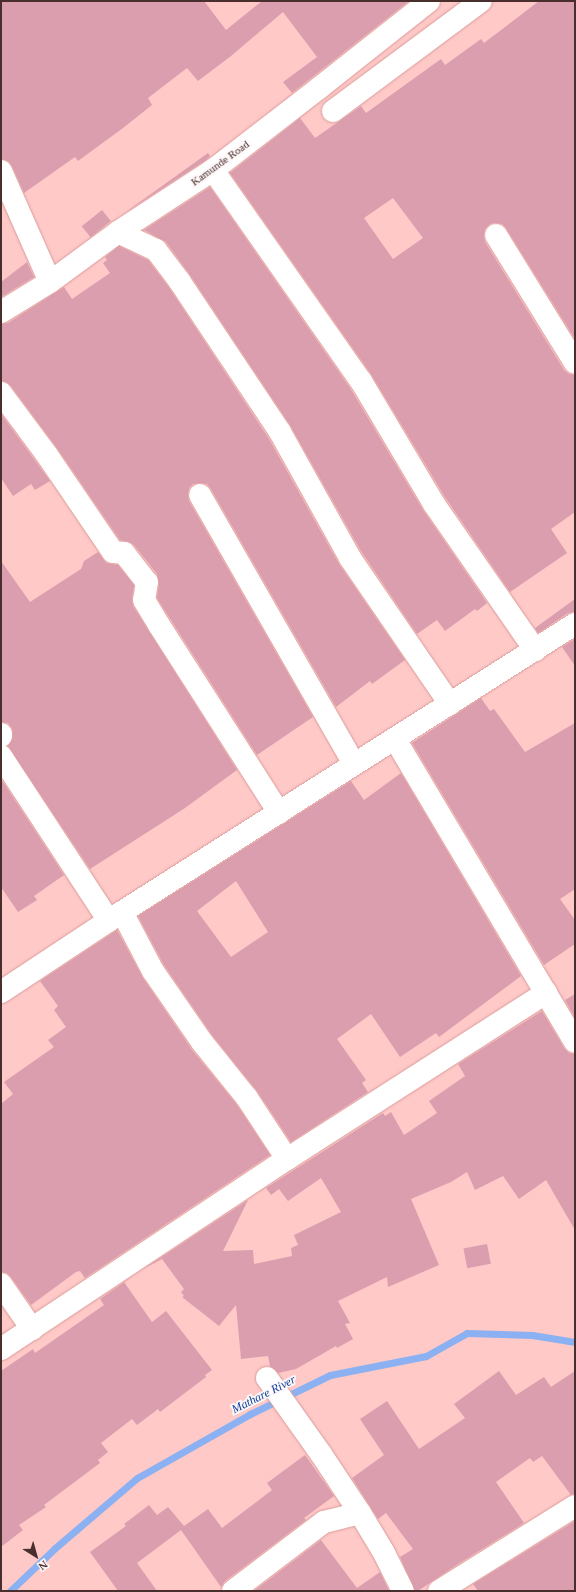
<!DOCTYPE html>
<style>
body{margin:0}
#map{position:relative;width:576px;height:1592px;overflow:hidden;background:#fec9c7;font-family:Georgia,serif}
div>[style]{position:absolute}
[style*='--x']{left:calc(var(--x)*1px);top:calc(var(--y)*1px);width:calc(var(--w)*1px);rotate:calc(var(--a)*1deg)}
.stream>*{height:7px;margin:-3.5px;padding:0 3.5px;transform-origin:3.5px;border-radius:3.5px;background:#8bb1f2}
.building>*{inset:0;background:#db9eaf;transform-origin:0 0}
.roads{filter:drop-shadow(0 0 1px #db9c9a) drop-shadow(0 0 1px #db9c9a)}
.street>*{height:22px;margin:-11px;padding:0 11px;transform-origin:11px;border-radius:11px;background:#fff}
span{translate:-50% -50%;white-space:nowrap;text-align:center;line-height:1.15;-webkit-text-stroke:3.5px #fef7f7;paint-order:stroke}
.street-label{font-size:11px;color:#482e2d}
.water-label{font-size:12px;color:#0b429e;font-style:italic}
.frame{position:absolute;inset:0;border:2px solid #482e2d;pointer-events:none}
.north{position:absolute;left:16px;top:1536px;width:40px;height:40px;-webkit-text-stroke:3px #fef7f7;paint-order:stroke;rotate:143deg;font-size:11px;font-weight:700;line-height:16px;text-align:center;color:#482e2d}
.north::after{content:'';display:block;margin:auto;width:14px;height:18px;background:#482e2d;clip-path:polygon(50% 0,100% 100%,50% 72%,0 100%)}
</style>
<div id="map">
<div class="stream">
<i style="--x:10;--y:1591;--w:62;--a:-43.7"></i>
<i style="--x:55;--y:1548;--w:108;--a:-40.5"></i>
<i style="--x:137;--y:1478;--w:130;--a:-29.5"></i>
<i style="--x:250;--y:1414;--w:89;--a:-26"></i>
<i style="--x:330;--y:1375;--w:98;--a:-11.2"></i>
<i style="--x:426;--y:1356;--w:47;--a:-29.3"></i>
<i style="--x:467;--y:1333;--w:65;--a:1.8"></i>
<i style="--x:532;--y:1335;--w:44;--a:9.2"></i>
</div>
<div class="building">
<i style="clip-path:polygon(1px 1px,204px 1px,226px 30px,262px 1px,409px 1px,292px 93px,283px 82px,317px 57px,283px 12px,231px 56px,198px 81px,187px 68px,148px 98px,152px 105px,123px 128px,78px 161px,75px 157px,24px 193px,12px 166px,8px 161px,1px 159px)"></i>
<i style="clip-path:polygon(evenodd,539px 1px,575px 1px,575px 339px,506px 228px,502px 224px,495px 223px,490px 224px,485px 229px,484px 236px,485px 242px,564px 370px,569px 374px,575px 375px,575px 512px,551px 529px,567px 553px,510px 592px,445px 497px,371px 374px,230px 173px,300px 118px,315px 138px,361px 106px,366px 113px,441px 59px,445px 65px,481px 39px,484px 43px,539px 1px,393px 198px,423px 238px,393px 259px,364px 218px,393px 198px)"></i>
<i style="clip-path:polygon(208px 153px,210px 156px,206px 160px,126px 212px)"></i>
<i style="clip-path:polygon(210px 187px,350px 388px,423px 510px,487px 603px,477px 611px,475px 609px,445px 631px,437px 620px,417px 634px,361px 551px,290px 425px,190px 275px,166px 242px,144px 230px)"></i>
<i style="left:102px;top:210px;width:14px;height:26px;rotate:51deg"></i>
<i style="clip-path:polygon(119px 246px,148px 260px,170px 289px,269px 439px,339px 564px,405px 660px,372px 684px,370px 681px,336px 707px,211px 489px,207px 484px,200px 483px,193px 484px,189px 488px,188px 495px,189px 501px,313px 717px,257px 755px,157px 598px,159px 584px,157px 574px,134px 545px,130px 542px,120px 540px,57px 448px,11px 386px,6px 382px,1px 381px,1px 324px,8px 323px,64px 287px,72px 299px,110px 273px,103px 263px,107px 260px,105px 257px)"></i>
<i style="clip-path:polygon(27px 262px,34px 277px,1px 297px,1px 282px)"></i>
<i style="clip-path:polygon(1px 414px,50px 481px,35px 490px,31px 484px,13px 496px,1px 478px)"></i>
<i style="clip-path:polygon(98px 552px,106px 563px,118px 565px,134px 585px,132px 598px,133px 606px,237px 770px,185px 808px,90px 869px,8px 746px,13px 736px,12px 728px,8px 723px,1px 722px,1px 561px,30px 602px,81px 569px,84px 561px)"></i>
<i style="clip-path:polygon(575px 599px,575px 612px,568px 613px,538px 633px,535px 628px)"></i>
<i style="clip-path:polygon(575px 639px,575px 666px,562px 647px)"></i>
<i style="clip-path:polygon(481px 698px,490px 711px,494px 709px,525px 752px,575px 723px,575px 889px,560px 899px,575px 920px,575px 944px,544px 965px,412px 743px)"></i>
<i style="clip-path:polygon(evenodd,401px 773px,521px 976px,439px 1037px,436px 1033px,400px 1057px,371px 1014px,337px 1039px,366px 1080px,362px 1083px,368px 1092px,291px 1142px,257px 1091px,212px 1035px,164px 965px,138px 916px,351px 781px,364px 800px,401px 773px,236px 881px,268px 932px,231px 957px,197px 911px,236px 881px)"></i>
<i style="clip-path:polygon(1px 779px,64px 875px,34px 896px,37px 900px,18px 912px,1px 887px)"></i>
<i style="clip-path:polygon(117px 930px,143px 978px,192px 1050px,237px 1105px,270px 1155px,85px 1278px,80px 1271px,76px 1272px,31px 1305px,11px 1277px,7px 1273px,1px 1272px,1px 1104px,13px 1094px,4px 1082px,54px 1047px,48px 1040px,66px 1027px,54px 1010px,58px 1006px,40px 981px)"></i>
<i style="clip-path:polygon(575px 994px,575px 1018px,565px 1000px)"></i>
<i style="clip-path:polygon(542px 1011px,564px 1048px,569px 1053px,575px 1054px,575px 1230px,546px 1180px,519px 1199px,503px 1176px,475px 1190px,467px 1172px,451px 1182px,411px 1199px,439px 1265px,388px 1287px,387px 1277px,338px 1301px,350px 1323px,345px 1324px,353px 1339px,337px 1348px,336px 1346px,296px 1369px,278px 1373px,270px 1366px,268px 1356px,241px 1359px,236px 1305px,219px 1326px,182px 1297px,184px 1296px,181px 1292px,184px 1289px,162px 1259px,145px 1268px,248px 1200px,223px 1251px,253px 1250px,254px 1264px,292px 1256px,291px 1248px,298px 1245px,294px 1235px,341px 1212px,321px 1178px,288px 1201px,279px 1189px,271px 1195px,266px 1188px,383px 1113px,385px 1116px,391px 1112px,404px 1135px,437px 1113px,429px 1101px,465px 1076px,458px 1064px)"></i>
<i style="left:487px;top:1244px;width:20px;height:24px;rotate:79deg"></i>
<i style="clip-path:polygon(136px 1274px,124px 1282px,152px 1322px,166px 1311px,212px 1370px,205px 1375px,206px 1377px,160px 1412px,158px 1409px,137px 1425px,132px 1419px,101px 1443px,108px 1452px,98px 1460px,100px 1463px,44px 1505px,46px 1507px,19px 1525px,23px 1530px,1px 1547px,1px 1371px,33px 1349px,35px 1353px,104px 1305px,100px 1299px)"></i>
<i style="clip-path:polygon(499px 1371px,516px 1395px,544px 1377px,551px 1387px,575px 1371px,575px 1494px,571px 1495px,542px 1456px,533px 1462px,530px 1458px,496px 1482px,524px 1523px,458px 1564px,418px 1591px,415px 1591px,400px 1557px,413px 1549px,386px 1513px,378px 1519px,352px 1478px,384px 1455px,360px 1419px,387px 1401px,419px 1449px,465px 1418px,454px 1404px)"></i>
<i style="clip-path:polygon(305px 1455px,334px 1496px,304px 1518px,306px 1520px,225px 1581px,221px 1587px,181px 1530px,137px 1563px,157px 1591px,118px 1591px,90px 1552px,126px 1526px,124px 1524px,149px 1505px,157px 1515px,168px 1507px,184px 1526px,208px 1509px,222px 1528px,272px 1490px,267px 1483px)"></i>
<i style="clip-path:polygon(575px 1521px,575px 1591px,478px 1591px,473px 1584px)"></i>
<i style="clip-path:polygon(321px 1540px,357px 1588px,380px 1572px,389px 1591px,254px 1591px)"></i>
</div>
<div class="roads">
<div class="street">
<i style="--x:333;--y:111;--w:184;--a:-36.6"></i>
<i style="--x:213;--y:170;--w:258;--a:55"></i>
<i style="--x:361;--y:381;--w:143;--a:59.3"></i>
<i style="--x:434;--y:504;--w:178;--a:55.3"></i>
<i style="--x:1;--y:171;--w:121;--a:66.2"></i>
<i style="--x:118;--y:232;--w:42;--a:25.3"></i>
<i style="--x:156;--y:250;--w:40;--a:53"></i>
<i style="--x:180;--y:282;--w:180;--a:56.3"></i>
<i style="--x:280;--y:432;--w:144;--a:60.9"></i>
<i style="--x:350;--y:558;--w:177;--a:55.6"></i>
<i style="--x:496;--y:235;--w:150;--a:58.3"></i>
<i style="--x:1;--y:312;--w:57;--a:-31.5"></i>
<i style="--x:50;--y:282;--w:84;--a:-36.3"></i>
<i style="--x:118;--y:232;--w:113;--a:-33.1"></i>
<i style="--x:213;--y:170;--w:134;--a:-37.7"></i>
<i style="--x:319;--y:88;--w:140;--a:-38.3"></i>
<i style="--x:1;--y:393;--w:77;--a:53.4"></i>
<i style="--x:47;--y:455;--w:117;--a:55.8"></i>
<i style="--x:113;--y:552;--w:11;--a:5"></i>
<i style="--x:124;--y:553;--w:37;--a:52"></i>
<i style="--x:147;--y:582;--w:18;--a:99"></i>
<i style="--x:144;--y:600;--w:29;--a:59"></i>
<i style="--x:159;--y:625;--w:223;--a:57.4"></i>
<i style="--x:200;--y:495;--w:310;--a:60.2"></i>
<i style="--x:1;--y:734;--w:2;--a:90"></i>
<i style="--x:395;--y:739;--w:352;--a:59.3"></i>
<i style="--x:1;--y:756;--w:197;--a:56.8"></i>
<i style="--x:122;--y:912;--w:67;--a:62.3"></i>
<i style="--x:153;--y:971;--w:86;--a:55.4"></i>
<i style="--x:202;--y:1042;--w:72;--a:51.2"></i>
<i style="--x:247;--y:1098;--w:73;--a:56.7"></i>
<i style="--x:1;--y:992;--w:145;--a:-33.5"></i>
<i style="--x:122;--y:912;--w:537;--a:-32.45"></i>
<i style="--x:1;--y:1284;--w:55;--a:55.4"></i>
<i style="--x:1;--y:1349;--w:343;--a:-33.6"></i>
<i style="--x:287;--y:1159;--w:308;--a:-32.7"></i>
<i style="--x:267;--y:1378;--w:93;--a:54.6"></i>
<i style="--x:321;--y:1454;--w:71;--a:56.5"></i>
<i style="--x:360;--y:1513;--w:47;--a:59"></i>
<i style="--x:384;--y:1553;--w:42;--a:63.4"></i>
<i style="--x:233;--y:1591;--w:114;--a:-37.2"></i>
<i style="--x:324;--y:1522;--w:37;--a:-14"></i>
<i style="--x:439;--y:1591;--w:160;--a:-32"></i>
</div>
</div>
<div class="street-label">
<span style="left:220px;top:163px;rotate:-36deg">Kamunde Road</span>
</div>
<div class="water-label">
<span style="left:264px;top:1395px;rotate:-27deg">Mathare River</span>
</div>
<div class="frame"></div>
<div class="north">N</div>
</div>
